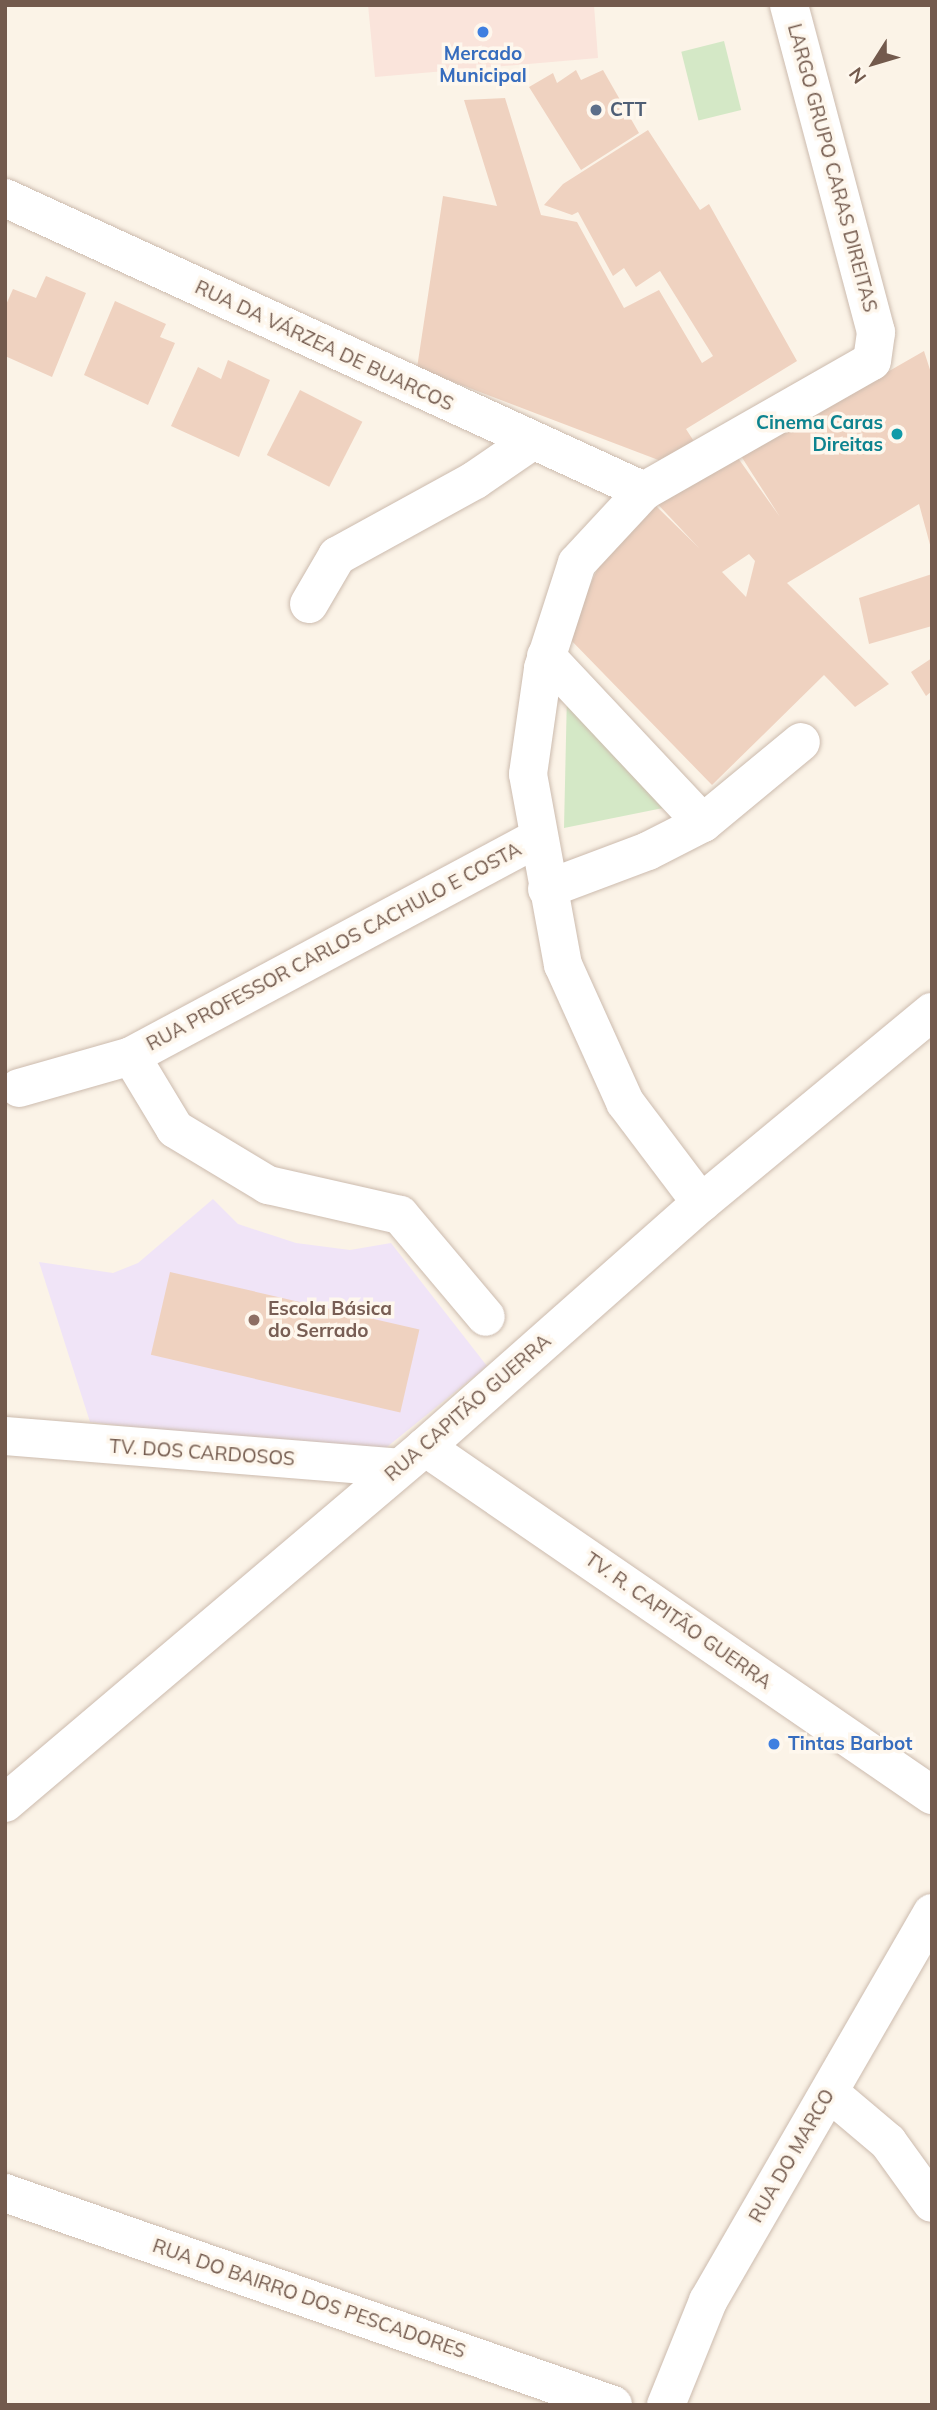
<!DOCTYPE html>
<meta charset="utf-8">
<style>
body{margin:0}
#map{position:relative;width:937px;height:2410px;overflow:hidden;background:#fbf3e7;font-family:Mulish,sans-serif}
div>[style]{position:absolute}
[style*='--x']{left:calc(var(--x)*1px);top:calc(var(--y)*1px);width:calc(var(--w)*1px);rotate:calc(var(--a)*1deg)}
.commercial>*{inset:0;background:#fae4db}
.education>*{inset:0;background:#f0e4f7}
.green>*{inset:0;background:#d4e8c6;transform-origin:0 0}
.building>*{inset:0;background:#efd2c0;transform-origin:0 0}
.roads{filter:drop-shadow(0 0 2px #ccbbae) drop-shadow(0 0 2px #ccbbae)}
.minor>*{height:38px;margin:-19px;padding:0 19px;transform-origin:19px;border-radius:19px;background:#fff}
.dots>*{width:19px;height:19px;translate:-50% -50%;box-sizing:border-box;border:4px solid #fef7ed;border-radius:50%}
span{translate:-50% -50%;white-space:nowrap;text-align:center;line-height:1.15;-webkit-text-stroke:7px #fef7ed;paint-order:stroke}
.shop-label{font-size:19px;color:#366cbe;font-weight:700}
.left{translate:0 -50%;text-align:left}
.service-label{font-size:19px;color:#4e5e75;font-weight:700}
.street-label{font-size:19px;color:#735a4d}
.culture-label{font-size:19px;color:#0d838f;font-weight:700}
.right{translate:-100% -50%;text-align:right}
.education-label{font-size:19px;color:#785e54;font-weight:700}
.frame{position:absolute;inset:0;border:7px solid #735a4d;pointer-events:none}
.north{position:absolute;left:839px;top:28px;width:70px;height:70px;-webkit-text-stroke:5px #fef7ed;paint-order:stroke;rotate:233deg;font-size:19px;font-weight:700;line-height:28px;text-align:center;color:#735a4d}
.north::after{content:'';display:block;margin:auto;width:24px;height:32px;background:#735a4d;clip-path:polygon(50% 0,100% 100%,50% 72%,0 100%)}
</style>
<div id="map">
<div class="commercial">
<i style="clip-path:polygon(368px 5px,594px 5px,598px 58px,375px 77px)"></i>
</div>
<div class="education">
<i style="clip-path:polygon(213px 1199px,238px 1224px,296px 1243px,350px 1250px,391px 1243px,487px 1366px,377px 1455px,90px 1422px,39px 1262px,113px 1273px,138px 1263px)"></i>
</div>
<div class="green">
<i style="left:724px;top:41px;width:71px;height:44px;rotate:76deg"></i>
<i style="clip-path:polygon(567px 694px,668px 807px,564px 828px)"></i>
</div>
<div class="building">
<i style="clip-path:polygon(576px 70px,581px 80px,603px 70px,639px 133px,581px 170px,529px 87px,553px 73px,557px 83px)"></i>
<i style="clip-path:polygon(505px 98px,541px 215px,577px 222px,624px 308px,659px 290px,702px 363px,713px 356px,660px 271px,636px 287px,624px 268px,613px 276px,578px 212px,572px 215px,544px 205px,563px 184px,648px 130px,700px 210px,709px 204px,797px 361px,686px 429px,695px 443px,661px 461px,417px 368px,443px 196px,497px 206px,464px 100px)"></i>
<i style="clip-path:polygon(46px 276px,86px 293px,52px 377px,5px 356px,5px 307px,13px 289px,36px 298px)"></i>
<i style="clip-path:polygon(115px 301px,166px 324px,160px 337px,175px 343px,148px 405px,84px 375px)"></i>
<i style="clip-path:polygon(evenodd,924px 351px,932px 376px,932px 552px,919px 504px,787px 583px,889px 684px,855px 707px,824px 675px,712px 785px,567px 636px,601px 561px,655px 505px,699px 548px,650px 496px,733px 451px,780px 517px,741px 456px,924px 351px,749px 554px,755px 561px,746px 597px,722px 572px,749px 554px)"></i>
<i style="clip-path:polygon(228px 360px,270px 380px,239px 457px,171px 426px,198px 367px,221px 379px)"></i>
<i style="left:300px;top:390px;width:70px;height:73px;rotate:27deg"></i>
<i style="clip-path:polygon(932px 574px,932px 626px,869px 644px,859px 598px)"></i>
<i style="clip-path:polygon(932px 658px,932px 691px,926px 696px,911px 672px)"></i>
<i style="left:170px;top:1272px;width:256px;height:85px;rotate:13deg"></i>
</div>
<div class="roads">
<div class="minor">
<i style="--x:5;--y:198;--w:703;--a:24.63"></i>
<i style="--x:309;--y:604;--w:56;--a:-59.7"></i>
<i style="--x:337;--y:556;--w:158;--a:-28.8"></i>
<i style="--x:475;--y:480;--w:69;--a:-34.4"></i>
<i style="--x:546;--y:656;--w:229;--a:46.8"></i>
<i style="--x:547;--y:889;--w:108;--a:-20.6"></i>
<i style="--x:648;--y:851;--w:62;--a:-27"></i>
<i style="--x:703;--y:823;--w:127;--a:-39.6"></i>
<i style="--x:131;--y:1056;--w:85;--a:58.9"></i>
<i style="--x:175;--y:1129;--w:109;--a:31.1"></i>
<i style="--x:268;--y:1185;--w:135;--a:12.8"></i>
<i style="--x:400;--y:1215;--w:133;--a:49.9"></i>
<i style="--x:19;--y:1088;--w:116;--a:-15.9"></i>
<i style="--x:131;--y:1056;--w:461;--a:-28.2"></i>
<i style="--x:701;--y:1203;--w:126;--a:-127"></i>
<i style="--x:625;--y:1102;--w:150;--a:-114.3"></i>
<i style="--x:563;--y:965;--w:194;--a:-100.4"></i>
<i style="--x:528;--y:774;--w:107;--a:-81.9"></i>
<i style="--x:543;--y:668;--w:110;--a:-72.1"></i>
<i style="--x:577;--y:563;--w:98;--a:-47.1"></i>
<i style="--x:644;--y:491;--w:262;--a:-29.7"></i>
<i style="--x:872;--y:361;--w:29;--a:-82"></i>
<i style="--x:876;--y:332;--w:338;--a:-104.9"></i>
<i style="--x:5;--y:1436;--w:395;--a:4.6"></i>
<i style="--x:425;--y:1447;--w:615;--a:34.47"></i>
<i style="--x:5;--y:1803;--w:551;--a:-40.29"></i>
<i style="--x:425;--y:1447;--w:368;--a:-41.5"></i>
<i style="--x:701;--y:1203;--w:300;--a:-39.6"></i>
<i style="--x:830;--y:2093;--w:76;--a:40.2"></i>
<i style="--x:888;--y:2142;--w:75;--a:54.2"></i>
<i style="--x:5;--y:2193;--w:644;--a:19.22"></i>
<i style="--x:666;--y:2405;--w:112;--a:-68"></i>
<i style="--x:708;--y:2301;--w:448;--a:-60"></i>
</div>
</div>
<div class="dots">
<i style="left:483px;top:32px;background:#3f7fe0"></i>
<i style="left:596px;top:110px;background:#5c6f8a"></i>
<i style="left:897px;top:434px;background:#0f9aa8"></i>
<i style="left:254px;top:1320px;background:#8d6e63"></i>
<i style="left:774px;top:1744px;background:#3f7fe0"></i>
</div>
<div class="shop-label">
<span style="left:483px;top:65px">Mercado<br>Municipal</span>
<span class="left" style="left:788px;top:1744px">Tintas Barbot</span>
</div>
<div class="service-label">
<span class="left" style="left:610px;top:110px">CTT</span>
</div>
<div class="street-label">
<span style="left:832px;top:168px;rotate:75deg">LARGO GRUPO CARAS DIREITAS</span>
<span style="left:324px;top:346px;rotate:25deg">RUA DA VÁRZEA DE BUARCOS</span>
<span style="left:334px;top:947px;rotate:-28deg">RUA PROFESSOR CARLOS CACHULO E COSTA</span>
<span style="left:468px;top:1408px;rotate:-41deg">RUA CAPITÃO GUERRA</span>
<span style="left:202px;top:1453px;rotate:4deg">TV. DOS CARDOSOS</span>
<span style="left:678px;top:1621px;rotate:35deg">TV. R. CAPITÃO GUERRA</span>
<span style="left:792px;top:2156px;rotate:-60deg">RUA DO MARCO</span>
<span style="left:309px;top:2299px;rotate:19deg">RUA DO BAIRRO DOS PESCADORES</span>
</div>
<div class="culture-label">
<span class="right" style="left:883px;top:434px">Cinema Caras<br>Direitas</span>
</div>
<div class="education-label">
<span class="left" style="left:268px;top:1320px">Escola Básica<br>do Serrado</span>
</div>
<div class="frame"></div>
<div class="north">N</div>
</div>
